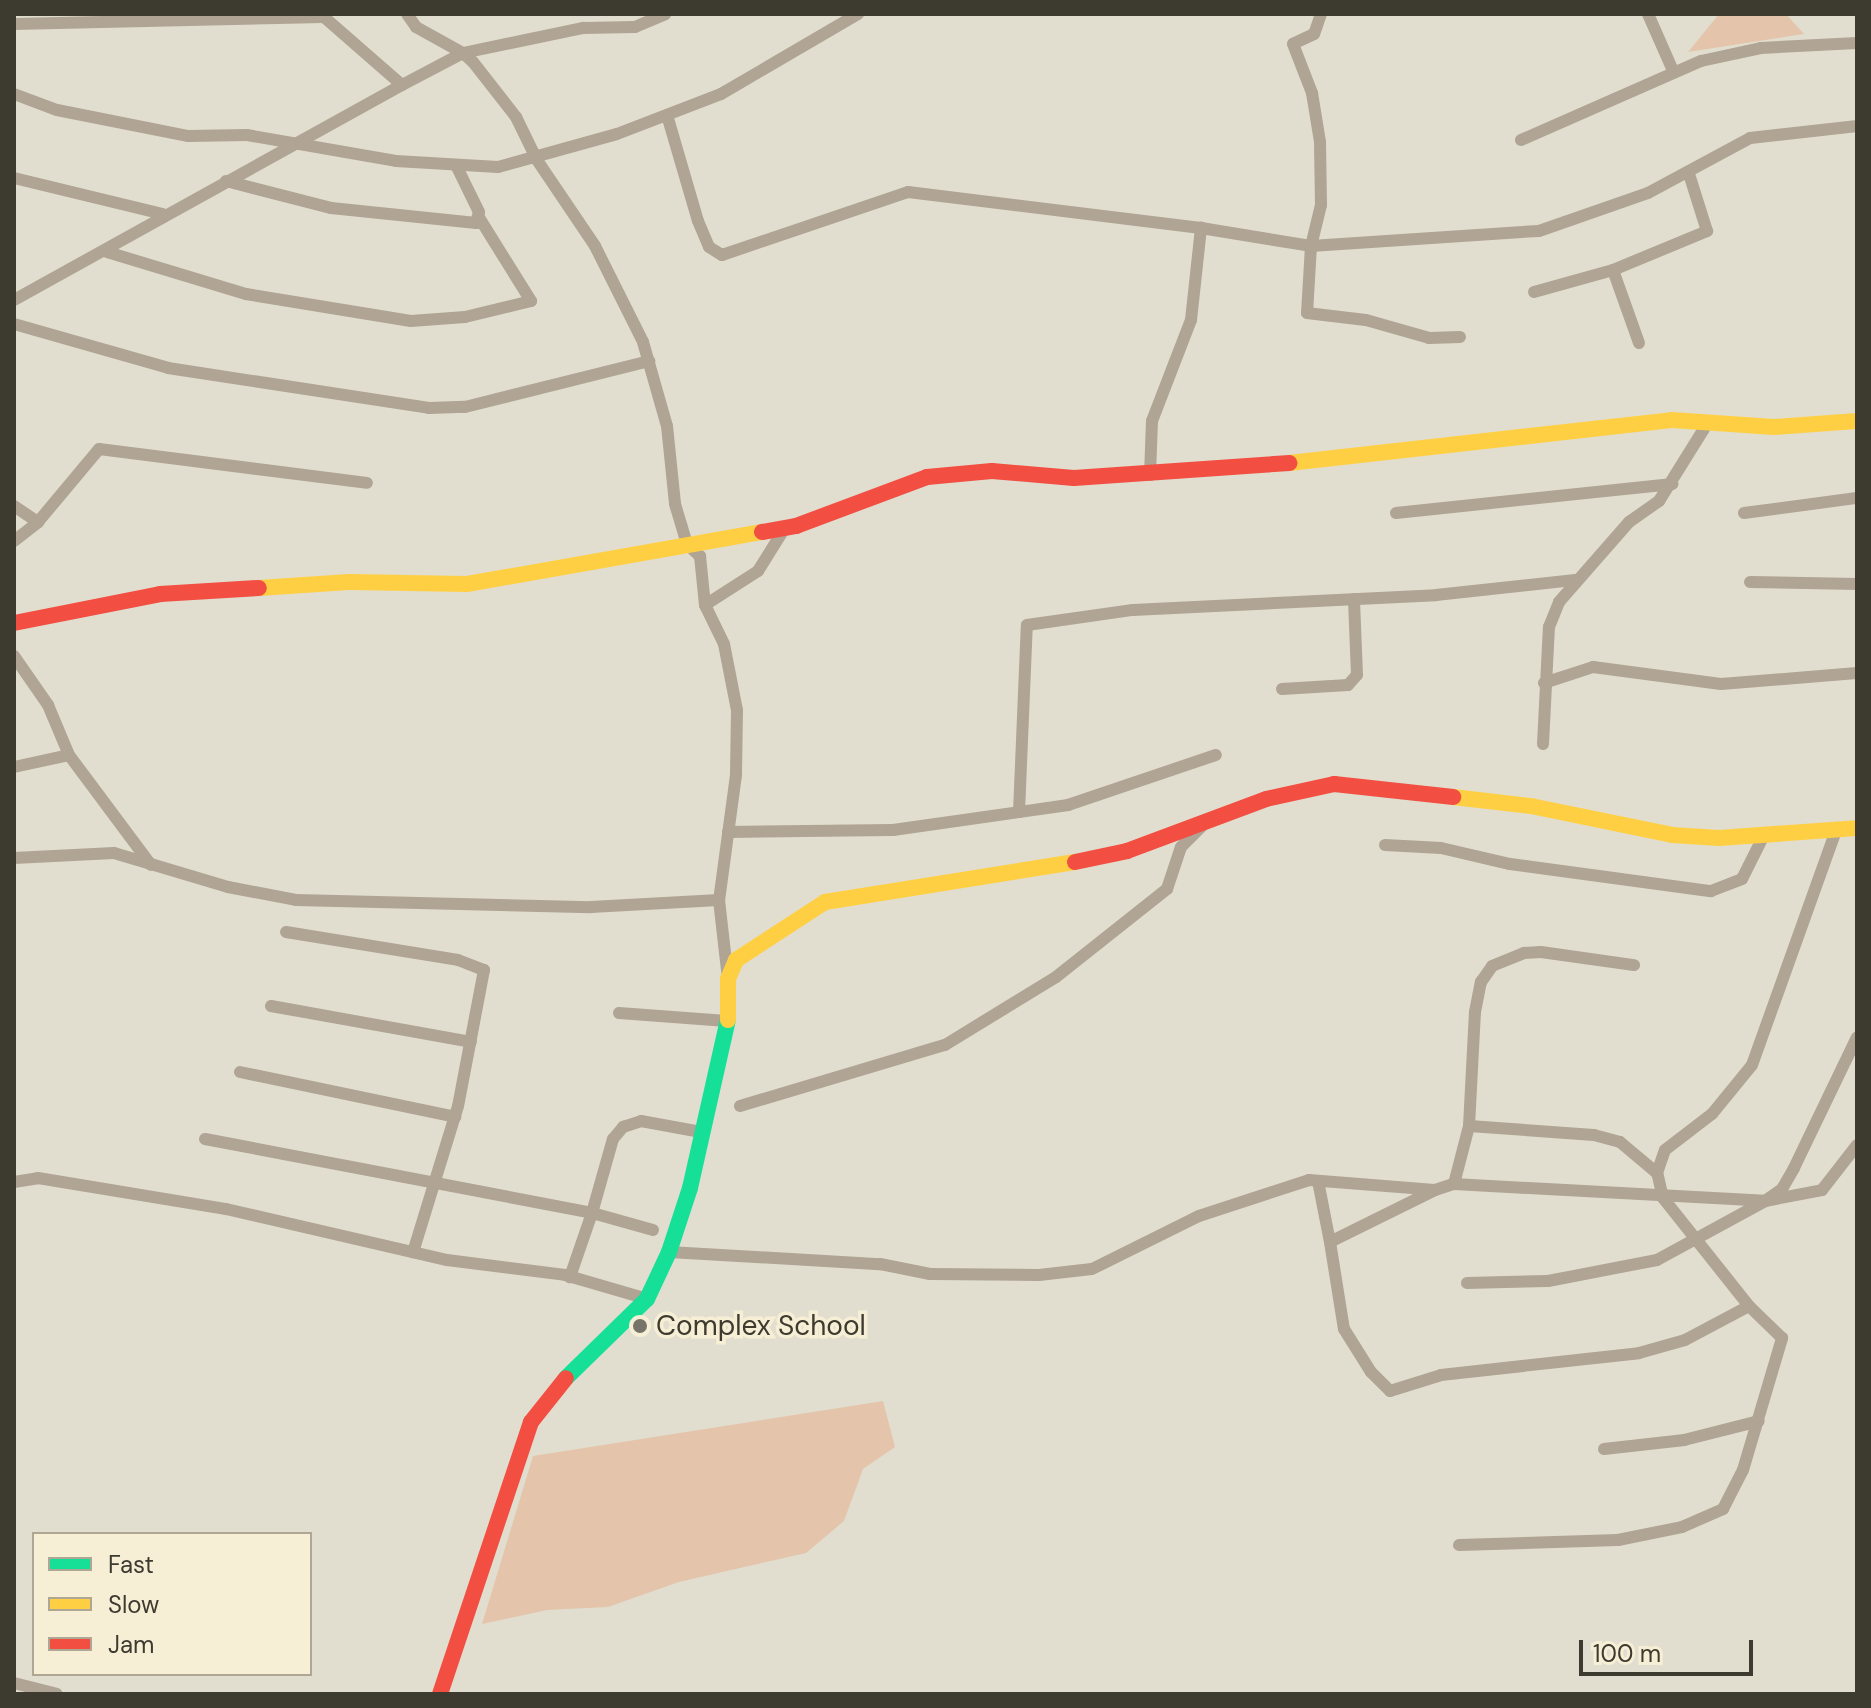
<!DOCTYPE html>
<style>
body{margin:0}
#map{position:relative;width:1871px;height:1708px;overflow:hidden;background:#e1ded0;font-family:"DM Sans",sans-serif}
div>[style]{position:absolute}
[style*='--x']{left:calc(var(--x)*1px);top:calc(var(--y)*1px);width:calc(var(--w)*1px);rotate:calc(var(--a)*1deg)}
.green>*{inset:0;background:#e4c5ab}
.street>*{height:12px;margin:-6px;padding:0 6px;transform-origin:6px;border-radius:6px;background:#b0a494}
.fast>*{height:16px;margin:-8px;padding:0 8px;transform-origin:8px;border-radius:8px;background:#16e098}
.slow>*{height:16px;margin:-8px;padding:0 8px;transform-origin:8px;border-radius:8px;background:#ffcf43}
.jam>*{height:16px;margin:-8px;padding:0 8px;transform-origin:8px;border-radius:8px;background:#f24e42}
.dots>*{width:22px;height:22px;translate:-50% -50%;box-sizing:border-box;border:4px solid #f7efd5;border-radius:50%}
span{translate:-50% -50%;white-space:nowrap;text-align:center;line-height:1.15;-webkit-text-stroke:7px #f7efd5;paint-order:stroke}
.poi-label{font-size:28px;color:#3d3a30}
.left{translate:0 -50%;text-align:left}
.frame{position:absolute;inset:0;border:16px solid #3d3a30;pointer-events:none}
.legend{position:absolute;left:32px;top:1532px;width:280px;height:144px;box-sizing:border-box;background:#f7efd5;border:2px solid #ada793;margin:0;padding:10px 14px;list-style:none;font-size:24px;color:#3d3a30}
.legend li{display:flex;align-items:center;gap:16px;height:40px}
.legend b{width:40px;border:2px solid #ada793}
.scale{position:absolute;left:1579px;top:1640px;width:174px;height:36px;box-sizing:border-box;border:4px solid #3d3a30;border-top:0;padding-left:10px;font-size:24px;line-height:28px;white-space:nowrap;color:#3d3a30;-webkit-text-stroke:6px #f7efd5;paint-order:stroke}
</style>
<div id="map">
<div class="green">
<i style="clip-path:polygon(1719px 14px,1786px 14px,1804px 34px,1688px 52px)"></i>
<i style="clip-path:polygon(883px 1401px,895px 1447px,863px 1469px,844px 1521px,806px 1553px,679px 1582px,608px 1607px,547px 1610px,482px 1624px,533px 1456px)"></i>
</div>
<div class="street">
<i style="--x:407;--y:14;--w:16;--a:55"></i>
<i style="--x:416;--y:27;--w:54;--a:29"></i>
<i style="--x:463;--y:53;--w:123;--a:-11.8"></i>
<i style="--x:583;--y:28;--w:52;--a:-1.1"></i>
<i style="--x:635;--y:27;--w:33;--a:-23"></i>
<i style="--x:1321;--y:14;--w:21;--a:109"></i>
<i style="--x:1314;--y:34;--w:23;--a:155"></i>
<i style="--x:1293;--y:44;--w:53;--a:68.8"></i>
<i style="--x:1312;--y:93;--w:50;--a:80.7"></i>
<i style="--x:1320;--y:142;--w:63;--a:89.1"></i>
<i style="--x:1321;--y:205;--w:42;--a:103.7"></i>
<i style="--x:1311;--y:246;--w:67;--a:93.4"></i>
<i style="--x:1307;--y:313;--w:59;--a:6.8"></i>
<i style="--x:1366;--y:320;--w:66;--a:15.9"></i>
<i style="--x:1429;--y:338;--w:31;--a:-2"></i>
<i style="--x:1648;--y:14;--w:64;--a:66.2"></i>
<i style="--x:14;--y:24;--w:310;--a:-1.3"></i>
<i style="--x:324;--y:17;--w:103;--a:41.1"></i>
<i style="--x:14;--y:94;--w:46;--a:20.4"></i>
<i style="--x:57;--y:110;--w:134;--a:11.2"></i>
<i style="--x:188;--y:136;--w:59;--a:-1"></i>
<i style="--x:247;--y:135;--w:151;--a:9.9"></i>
<i style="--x:396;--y:161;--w:102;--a:3.4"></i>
<i style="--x:498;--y:167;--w:123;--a:-15.5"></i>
<i style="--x:617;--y:134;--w:111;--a:-21"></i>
<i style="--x:721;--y:94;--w:159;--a:-30.3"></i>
<i style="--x:667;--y:115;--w:110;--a:73.7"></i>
<i style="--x:698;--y:221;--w:28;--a:67"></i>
<i style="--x:709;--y:247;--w:15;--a:32"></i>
<i style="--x:722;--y:255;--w:196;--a:-18.7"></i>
<i style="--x:908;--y:192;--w:295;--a:7"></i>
<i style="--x:1521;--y:140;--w:197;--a:-23.7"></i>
<i style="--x:1701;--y:61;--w:61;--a:-12.2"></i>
<i style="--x:1761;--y:48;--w:96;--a:-3"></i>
<i style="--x:14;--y:178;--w:153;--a:13.6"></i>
<i style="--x:226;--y:181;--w:108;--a:14.4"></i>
<i style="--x:331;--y:208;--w:146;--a:5.9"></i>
<i style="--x:476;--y:223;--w:11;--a:-75"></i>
<i style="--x:479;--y:212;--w:52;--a:-116.1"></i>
<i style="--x:107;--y:252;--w:145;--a:16.8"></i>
<i style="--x:246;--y:294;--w:167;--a:9.3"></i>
<i style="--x:411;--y:321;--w:54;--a:-4.2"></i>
<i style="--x:465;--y:317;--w:68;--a:-13.6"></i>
<i style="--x:531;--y:301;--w:97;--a:-121.9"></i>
<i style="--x:1534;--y:292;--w:82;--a:-15.6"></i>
<i style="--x:14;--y:300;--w:444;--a:-29"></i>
<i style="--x:402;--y:85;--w:69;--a:-27.7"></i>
<i style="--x:463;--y:53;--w:13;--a:42"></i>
<i style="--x:473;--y:62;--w:70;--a:52"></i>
<i style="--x:516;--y:117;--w:48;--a:64"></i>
<i style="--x:537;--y:160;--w:104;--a:56"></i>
<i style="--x:595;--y:246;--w:107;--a:63.4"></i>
<i style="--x:643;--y:342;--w:87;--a:74.1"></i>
<i style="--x:667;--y:426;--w:78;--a:84.1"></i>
<i style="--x:675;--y:504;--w:42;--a:73.3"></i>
<i style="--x:687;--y:544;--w:18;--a:43"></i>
<i style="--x:700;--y:556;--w:49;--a:84.2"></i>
<i style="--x:705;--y:605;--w:43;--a:64"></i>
<i style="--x:724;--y:644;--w:67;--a:78.9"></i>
<i style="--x:737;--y:710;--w:65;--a:90.9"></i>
<i style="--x:736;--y:775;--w:126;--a:97.7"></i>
<i style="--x:719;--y:900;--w:80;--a:83.5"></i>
<i style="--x:14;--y:324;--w:160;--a:15.9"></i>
<i style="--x:168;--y:368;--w:264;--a:8.7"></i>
<i style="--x:429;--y:408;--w:36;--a:-2"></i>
<i style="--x:465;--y:407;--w:190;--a:-14"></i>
<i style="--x:1639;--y:343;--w:77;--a:-109.6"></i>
<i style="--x:1613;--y:270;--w:102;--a:-22.5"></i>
<i style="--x:1707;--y:231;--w:60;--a:-107.5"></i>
<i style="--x:1150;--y:475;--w:54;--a:-87.9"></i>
<i style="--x:1152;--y:421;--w:108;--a:-68.9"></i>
<i style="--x:1191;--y:320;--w:93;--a:-83.8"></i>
<i style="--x:1201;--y:228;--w:111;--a:9.3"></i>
<i style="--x:1311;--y:246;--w:228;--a:-3.8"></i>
<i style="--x:1539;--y:231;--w:115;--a:-19.2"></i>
<i style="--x:1648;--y:193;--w:116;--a:-28.3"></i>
<i style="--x:1750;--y:138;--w:108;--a:-6.4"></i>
<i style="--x:14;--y:506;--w:29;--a:34"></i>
<i style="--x:1396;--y:513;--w:278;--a:-6"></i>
<i style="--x:1744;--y:513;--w:114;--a:-7.6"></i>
<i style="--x:14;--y:541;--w:31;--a:-38"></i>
<i style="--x:38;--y:522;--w:95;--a:-50.1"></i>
<i style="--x:99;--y:449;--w:270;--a:7.2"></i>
<i style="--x:1750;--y:582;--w:107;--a:1.1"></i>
<i style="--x:705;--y:605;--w:63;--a:-32.7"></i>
<i style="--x:758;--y:571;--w:53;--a:-58.1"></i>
<i style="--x:14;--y:656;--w:60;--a:55.2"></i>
<i style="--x:48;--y:705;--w:54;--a:67.2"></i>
<i style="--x:69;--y:755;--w:137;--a:53.3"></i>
<i style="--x:1544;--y:683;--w:52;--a:-18.1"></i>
<i style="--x:1593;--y:667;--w:129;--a:7.6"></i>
<i style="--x:1721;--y:684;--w:136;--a:-4.6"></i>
<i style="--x:1282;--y:689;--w:66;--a:-3.5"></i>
<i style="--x:1348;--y:685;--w:13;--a:-48"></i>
<i style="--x:1357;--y:675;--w:76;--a:-92.3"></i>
<i style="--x:1543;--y:744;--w:117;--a:-87.1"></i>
<i style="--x:1549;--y:627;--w:27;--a:-68"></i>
<i style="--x:1559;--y:602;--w:106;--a:-48.8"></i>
<i style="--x:1629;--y:522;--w:37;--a:-35"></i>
<i style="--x:1659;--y:501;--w:91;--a:-58.1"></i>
<i style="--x:14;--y:767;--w:56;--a:-12.3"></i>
<i style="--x:1019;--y:812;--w:187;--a:-87.6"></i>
<i style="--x:1027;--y:625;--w:107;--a:-8.1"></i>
<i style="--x:1133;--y:610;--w:303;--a:-2.8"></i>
<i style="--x:1436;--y:595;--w:140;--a:-6.2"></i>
<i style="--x:728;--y:832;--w:165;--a:-0.7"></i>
<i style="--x:893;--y:830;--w:177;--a:-8.1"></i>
<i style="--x:1068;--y:805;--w:156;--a:-18.7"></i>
<i style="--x:1385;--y:845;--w:56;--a:3.1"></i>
<i style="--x:1441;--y:848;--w:71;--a:13.1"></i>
<i style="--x:1510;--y:864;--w:203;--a:7.7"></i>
<i style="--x:1711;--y:891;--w:33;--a:-21"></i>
<i style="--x:1742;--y:879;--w:49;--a:-63.4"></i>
<i style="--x:14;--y:858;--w:100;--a:-2.9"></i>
<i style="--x:114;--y:853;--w:119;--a:16.6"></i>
<i style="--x:228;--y:887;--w:69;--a:10.8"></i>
<i style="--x:296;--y:900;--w:295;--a:1.4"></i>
<i style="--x:591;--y:907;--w:128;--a:-3.1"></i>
<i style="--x:286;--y:932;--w:174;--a:9.2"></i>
<i style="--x:458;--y:960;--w:28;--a:21"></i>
<i style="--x:484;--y:970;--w:138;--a:100.8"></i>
<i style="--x:458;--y:1106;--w:153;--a:107.1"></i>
<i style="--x:271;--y:1006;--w:203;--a:10.2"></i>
<i style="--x:619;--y:1013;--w:108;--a:4.2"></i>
<i style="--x:240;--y:1072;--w:220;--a:11.8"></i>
<i style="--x:740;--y:1106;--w:214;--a:-16.6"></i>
<i style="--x:945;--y:1045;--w:130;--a:-31.5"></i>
<i style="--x:1056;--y:977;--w:142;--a:-38.4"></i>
<i style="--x:1167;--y:889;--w:44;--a:-71.6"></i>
<i style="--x:1181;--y:847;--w:34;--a:-45"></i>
<i style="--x:1469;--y:1126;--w:125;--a:4.1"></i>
<i style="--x:1594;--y:1135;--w:27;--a:15"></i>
<i style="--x:1620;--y:1142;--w:48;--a:40"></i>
<i style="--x:205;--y:1139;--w:394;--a:10.8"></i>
<i style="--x:592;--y:1213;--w:68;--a:109"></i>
<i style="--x:1318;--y:1181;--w:62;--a:78.9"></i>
<i style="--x:14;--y:1182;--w:24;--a:-9"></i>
<i style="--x:38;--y:1178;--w:191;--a:9.4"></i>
<i style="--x:226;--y:1209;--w:227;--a:13"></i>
<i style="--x:447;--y:1260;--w:119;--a:7.2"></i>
<i style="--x:565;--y:1275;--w:85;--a:16.3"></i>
<i style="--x:1454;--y:1184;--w:60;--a:-75.5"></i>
<i style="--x:1469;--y:1126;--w:114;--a:-87"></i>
<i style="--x:1475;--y:1012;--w:31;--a:-79"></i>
<i style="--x:1481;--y:982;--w:19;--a:-55"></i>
<i style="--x:1492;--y:966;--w:35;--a:-22"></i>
<i style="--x:1524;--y:953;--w:17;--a:-3"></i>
<i style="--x:1541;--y:952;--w:94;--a:8"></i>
<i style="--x:1435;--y:1190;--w:117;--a:153.7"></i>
<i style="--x:1330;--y:1242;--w:88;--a:80.9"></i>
<i style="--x:1344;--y:1329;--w:51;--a:57.9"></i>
<i style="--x:1371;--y:1372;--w:27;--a:45"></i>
<i style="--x:1390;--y:1391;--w:53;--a:-17.4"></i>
<i style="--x:1441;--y:1375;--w:199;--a:-6.3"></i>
<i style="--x:1639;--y:1353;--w:48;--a:-15.8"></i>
<i style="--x:1685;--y:1340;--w:72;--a:-28"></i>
<i style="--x:1749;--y:1306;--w:138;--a:-128.5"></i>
<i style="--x:1663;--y:1198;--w:26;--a:-103"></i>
<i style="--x:1657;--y:1173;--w:24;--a:-71"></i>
<i style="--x:1665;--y:1150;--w:59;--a:-37.5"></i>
<i style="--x:1712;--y:1114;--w:63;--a:-50.8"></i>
<i style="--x:1752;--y:1065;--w:250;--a:-70.3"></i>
<i style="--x:653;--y:1230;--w:63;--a:-164.4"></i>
<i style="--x:592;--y:1213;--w:77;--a:-74.2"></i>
<i style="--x:613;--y:1139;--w:16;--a:-50"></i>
<i style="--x:623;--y:1127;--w:19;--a:-18"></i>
<i style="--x:641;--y:1121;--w:61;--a:10.4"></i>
<i style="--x:669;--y:1252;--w:211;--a:3.3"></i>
<i style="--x:880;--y:1264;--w:51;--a:11.3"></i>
<i style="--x:930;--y:1274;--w:109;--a:0.5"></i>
<i style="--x:1039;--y:1275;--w:53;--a:-6.5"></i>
<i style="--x:1092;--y:1269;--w:119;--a:-26.4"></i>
<i style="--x:1199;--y:1216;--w:116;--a:-18.1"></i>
<i style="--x:1309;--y:1180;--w:126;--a:4.5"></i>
<i style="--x:1435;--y:1190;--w:20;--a:-18"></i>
<i style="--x:1454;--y:1184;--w:311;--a:3.1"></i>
<i style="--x:1765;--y:1201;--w:58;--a:-10.9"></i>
<i style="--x:1822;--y:1190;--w:57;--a:-52.1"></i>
<i style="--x:1467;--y:1283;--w:81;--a:-1.4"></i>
<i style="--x:1548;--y:1281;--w:111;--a:-10.9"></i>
<i style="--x:1657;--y:1260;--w:123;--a:-28.6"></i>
<i style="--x:1765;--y:1201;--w:21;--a:-35"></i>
<i style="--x:1782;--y:1189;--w:24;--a:-60"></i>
<i style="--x:1794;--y:1168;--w:145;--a:-64.3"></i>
<i style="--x:1604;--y:1449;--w:81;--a:-6.4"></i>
<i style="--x:1684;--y:1440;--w:77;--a:-14.2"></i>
<i style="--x:1459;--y:1545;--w:159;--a:-1.8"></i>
<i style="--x:1618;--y:1540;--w:65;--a:-11.5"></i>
<i style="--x:1682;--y:1527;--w:45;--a:-23.7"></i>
<i style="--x:1723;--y:1509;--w:44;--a:-62.9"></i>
<i style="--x:1743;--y:1470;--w:138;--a:-73.5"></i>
<i style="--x:1782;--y:1338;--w:46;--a:-135.9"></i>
<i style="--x:14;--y:1683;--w:44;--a:14.3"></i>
</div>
<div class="fast">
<i style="--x:566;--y:1378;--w:113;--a:-44.3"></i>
<i style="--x:647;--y:1299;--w:52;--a:-64.9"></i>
<i style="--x:669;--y:1252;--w:67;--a:-71.8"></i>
<i style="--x:690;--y:1188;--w:172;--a:-77.3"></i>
</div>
<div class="slow">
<i style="--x:1289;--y:463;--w:385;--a:-6.4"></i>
<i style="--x:1672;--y:420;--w:102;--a:3.9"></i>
<i style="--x:1774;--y:427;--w:83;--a:-4.1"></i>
<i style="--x:259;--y:588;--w:90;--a:-3.8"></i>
<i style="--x:349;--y:582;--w:118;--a:1"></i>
<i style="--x:467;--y:584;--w:300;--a:-10"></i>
<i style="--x:1453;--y:797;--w:79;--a:6.6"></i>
<i style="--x:1531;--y:806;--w:144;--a:11.6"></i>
<i style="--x:1672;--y:835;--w:47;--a:3.7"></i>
<i style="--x:1719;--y:838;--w:138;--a:-4.1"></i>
<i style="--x:728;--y:1020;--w:41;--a:-90"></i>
<i style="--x:728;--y:979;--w:21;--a:-67"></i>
<i style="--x:736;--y:960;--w:106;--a:-33.1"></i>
<i style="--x:825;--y:902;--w:253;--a:-9.1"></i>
</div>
<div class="jam">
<i style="--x:762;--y:532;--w:35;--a:-10"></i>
<i style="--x:796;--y:526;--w:140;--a:-20.5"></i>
<i style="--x:927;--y:477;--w:65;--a:-5.3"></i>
<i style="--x:992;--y:471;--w:82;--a:4.9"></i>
<i style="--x:1074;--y:478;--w:216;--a:-4"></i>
<i style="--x:14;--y:623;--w:149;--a:-11.2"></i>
<i style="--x:160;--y:594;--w:99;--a:-3.5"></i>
<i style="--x:1075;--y:862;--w:53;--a:-11.9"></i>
<i style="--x:1127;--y:851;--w:148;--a:-20.5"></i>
<i style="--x:1266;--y:799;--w:70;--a:-12.4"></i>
<i style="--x:1334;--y:784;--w:120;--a:6.2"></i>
<i style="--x:440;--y:1694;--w:287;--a:-71.5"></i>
<i style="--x:531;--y:1422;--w:56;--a:-51.5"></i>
</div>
<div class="dots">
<i style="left:640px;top:1326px;background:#767368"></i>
</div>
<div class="poi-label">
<span class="left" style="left:656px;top:1326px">Complex School</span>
</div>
<div class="frame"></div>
<ul class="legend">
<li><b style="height:10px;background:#16e098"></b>Fast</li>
<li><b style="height:10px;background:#ffcf43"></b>Slow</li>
<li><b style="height:10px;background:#f24e42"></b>Jam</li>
</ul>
<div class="scale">100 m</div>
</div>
